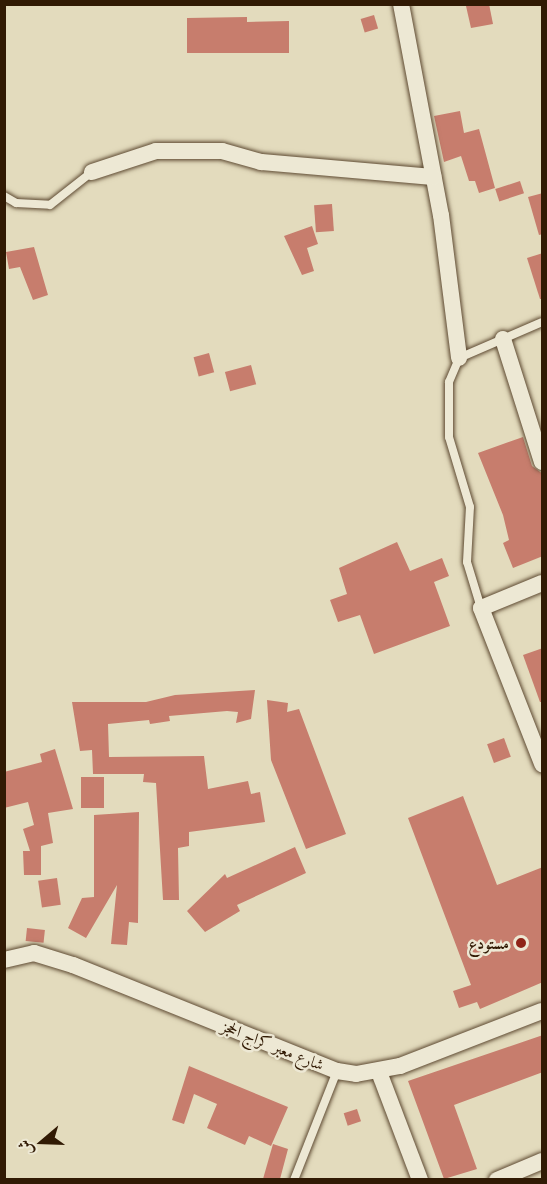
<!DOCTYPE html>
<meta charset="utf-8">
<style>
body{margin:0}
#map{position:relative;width:547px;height:1184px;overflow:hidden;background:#e3dbbd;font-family:"Libre Caslon Text",Amiri,serif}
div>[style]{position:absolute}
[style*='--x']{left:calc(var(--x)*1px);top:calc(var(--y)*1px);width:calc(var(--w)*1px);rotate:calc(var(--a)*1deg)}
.building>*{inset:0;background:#c77d6d;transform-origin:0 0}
.roads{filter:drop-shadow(0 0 2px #5e4a32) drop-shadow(0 0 2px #5e4a32)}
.lane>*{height:8px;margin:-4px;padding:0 4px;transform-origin:4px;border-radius:4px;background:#ede8d4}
.street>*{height:16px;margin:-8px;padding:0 8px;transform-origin:8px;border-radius:8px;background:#ede8d4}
.dots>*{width:16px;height:16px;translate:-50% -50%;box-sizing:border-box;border:3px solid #ede8d4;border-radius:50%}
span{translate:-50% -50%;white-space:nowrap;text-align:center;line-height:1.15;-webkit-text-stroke:5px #ede8d4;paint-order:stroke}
.poi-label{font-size:16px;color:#311a04;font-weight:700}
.right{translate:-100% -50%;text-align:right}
.street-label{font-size:16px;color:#311a04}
.frame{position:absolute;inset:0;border:6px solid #311a04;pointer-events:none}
.north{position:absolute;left:12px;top:1112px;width:60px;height:60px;-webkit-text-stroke:4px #ede8d4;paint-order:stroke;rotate:251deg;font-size:16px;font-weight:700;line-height:24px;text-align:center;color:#311a04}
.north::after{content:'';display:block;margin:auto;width:21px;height:27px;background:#311a04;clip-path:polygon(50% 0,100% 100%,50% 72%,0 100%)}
</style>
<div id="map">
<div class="building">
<i style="clip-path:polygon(489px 4px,493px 24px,471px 28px,466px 6px)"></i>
<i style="left:374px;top:15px;width:14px;height:14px;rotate:73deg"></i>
<i style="clip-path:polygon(247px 17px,247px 22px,289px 21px,289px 53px,187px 53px,187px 18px)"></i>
<i style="clip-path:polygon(460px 111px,464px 133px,479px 129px,495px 188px,479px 193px,475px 181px,469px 181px,461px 156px,444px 162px,434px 116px)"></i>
<i style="left:520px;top:181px;width:13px;height:26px;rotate:72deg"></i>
<i style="clip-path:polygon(543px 193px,543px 234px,539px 235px,528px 197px)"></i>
<i style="left:332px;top:204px;width:27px;height:18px;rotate:86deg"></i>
<i style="clip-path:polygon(312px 226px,318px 244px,307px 248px,314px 271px,302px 275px,284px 236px)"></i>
<i style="clip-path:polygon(34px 247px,48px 295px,33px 300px,20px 267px,9px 269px,6px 252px)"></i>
<i style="clip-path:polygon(543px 253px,543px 299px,540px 299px,527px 258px)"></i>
<i style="left:209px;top:353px;width:20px;height:16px;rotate:75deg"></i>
<i style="left:251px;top:365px;width:20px;height:27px;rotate:75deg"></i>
<i style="clip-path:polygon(523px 437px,532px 466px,543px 474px,543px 556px,513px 568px,503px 543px,509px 540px,503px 515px,478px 453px)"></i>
<i style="clip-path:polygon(397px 542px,410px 571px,442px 558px,449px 576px,434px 582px,450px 626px,374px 654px,360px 615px,338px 622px,330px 600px,347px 594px,339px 568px)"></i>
<i style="clip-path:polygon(543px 648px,543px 702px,540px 702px,523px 655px)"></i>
<i style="clip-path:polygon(255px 690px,251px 719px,236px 723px,238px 712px,227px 711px,169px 716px,170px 721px,150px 724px,149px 720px,108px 724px,109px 757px,204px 756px,208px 789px,248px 781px,251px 794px,260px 792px,265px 822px,189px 832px,189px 846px,178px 848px,179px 900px,163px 900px,156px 783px,143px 782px,144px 774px,93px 774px,92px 750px,80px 751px,72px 702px,146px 702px,175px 695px)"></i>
<i style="clip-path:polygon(267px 700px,288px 703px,287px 712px,299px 709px,346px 834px,306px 849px,271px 760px)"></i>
<i style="left:504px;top:738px;width:20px;height:18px;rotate:70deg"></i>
<i style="clip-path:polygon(55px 749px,73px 809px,48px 813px,53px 843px,41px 846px,41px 875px,24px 875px,23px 851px,30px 851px,23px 829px,34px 825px,28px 802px,4px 808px,4px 772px,42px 762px,40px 754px)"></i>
<i style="left:104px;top:777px;width:31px;height:23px;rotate:90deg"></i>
<i style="clip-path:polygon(463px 796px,497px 885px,543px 867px,543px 982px,480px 1009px,477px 1002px,459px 1008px,453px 991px,471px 985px,408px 818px)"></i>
<i style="clip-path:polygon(139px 812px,138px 923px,129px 922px,127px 945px,111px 944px,117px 885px,86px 938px,68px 928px,82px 898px,94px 897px,94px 815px)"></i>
<i style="clip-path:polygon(295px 847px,306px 873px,237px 905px,240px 911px,205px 932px,187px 911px,225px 874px,227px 878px)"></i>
<i style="left:57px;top:878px;width:27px;height:19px;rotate:82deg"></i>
<i style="left:27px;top:928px;width:18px;height:13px;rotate:6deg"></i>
<i style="clip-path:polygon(543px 1035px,543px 1072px,454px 1105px,477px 1169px,444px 1179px,408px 1081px)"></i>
<i style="clip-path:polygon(189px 1066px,288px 1107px,271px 1146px,249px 1136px,245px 1145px,207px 1128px,217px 1104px,194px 1094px,184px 1124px,172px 1120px)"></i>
<i style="left:357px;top:1109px;width:13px;height:14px;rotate:72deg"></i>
<i style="clip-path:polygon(273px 1144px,288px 1149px,280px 1179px,263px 1179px)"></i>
</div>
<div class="roads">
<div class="lane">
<i style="--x:4;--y:196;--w:14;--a:30"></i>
<i style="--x:16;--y:203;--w:34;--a:3"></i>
<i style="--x:50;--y:205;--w:53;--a:-38.2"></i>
<i style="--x:481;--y:608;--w:48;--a:-106.9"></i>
<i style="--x:467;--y:562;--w:55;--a:-86.9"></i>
<i style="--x:470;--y:507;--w:73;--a:-106.7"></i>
<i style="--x:449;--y:437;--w:55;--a:-90"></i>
<i style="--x:449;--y:382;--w:26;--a:-67"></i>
<i style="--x:459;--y:358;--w:90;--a:-23.4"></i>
<i style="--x:294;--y:1180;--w:117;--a:-68.5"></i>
</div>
<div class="street">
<i style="--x:401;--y:4;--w:215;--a:79.3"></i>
<i style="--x:441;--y:215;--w:144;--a:82.8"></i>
<i style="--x:92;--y:172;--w:67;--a:-18.2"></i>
<i style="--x:156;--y:151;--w:66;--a:0"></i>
<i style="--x:222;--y:151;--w:41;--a:15.8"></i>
<i style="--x:261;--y:162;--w:173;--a:5"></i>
<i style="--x:503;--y:339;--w:129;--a:72.4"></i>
<i style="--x:542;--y:583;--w:66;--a:157.7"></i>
<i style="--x:481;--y:608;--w:168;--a:68.6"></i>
<i style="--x:4;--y:960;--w:31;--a:-13"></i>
<i style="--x:34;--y:953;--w:41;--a:17.1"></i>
<i style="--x:73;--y:965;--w:284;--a:21.9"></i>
<i style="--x:337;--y:1071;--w:19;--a:9"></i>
<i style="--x:356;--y:1074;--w:45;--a:-10.3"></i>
<i style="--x:400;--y:1066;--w:152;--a:-21.2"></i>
<i style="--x:379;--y:1072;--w:116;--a:69.2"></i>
<i style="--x:497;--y:1180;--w:49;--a:-22.9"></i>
</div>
</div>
<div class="dots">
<i style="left:521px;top:943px;background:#8f2418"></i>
</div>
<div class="poi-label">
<span class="right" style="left:509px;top:943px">مستودع</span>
</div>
<div class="street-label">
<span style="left:273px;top:1045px;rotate:22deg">شارع معبر كراج الحجز</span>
</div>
<div class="frame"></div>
<div class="north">ش</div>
</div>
